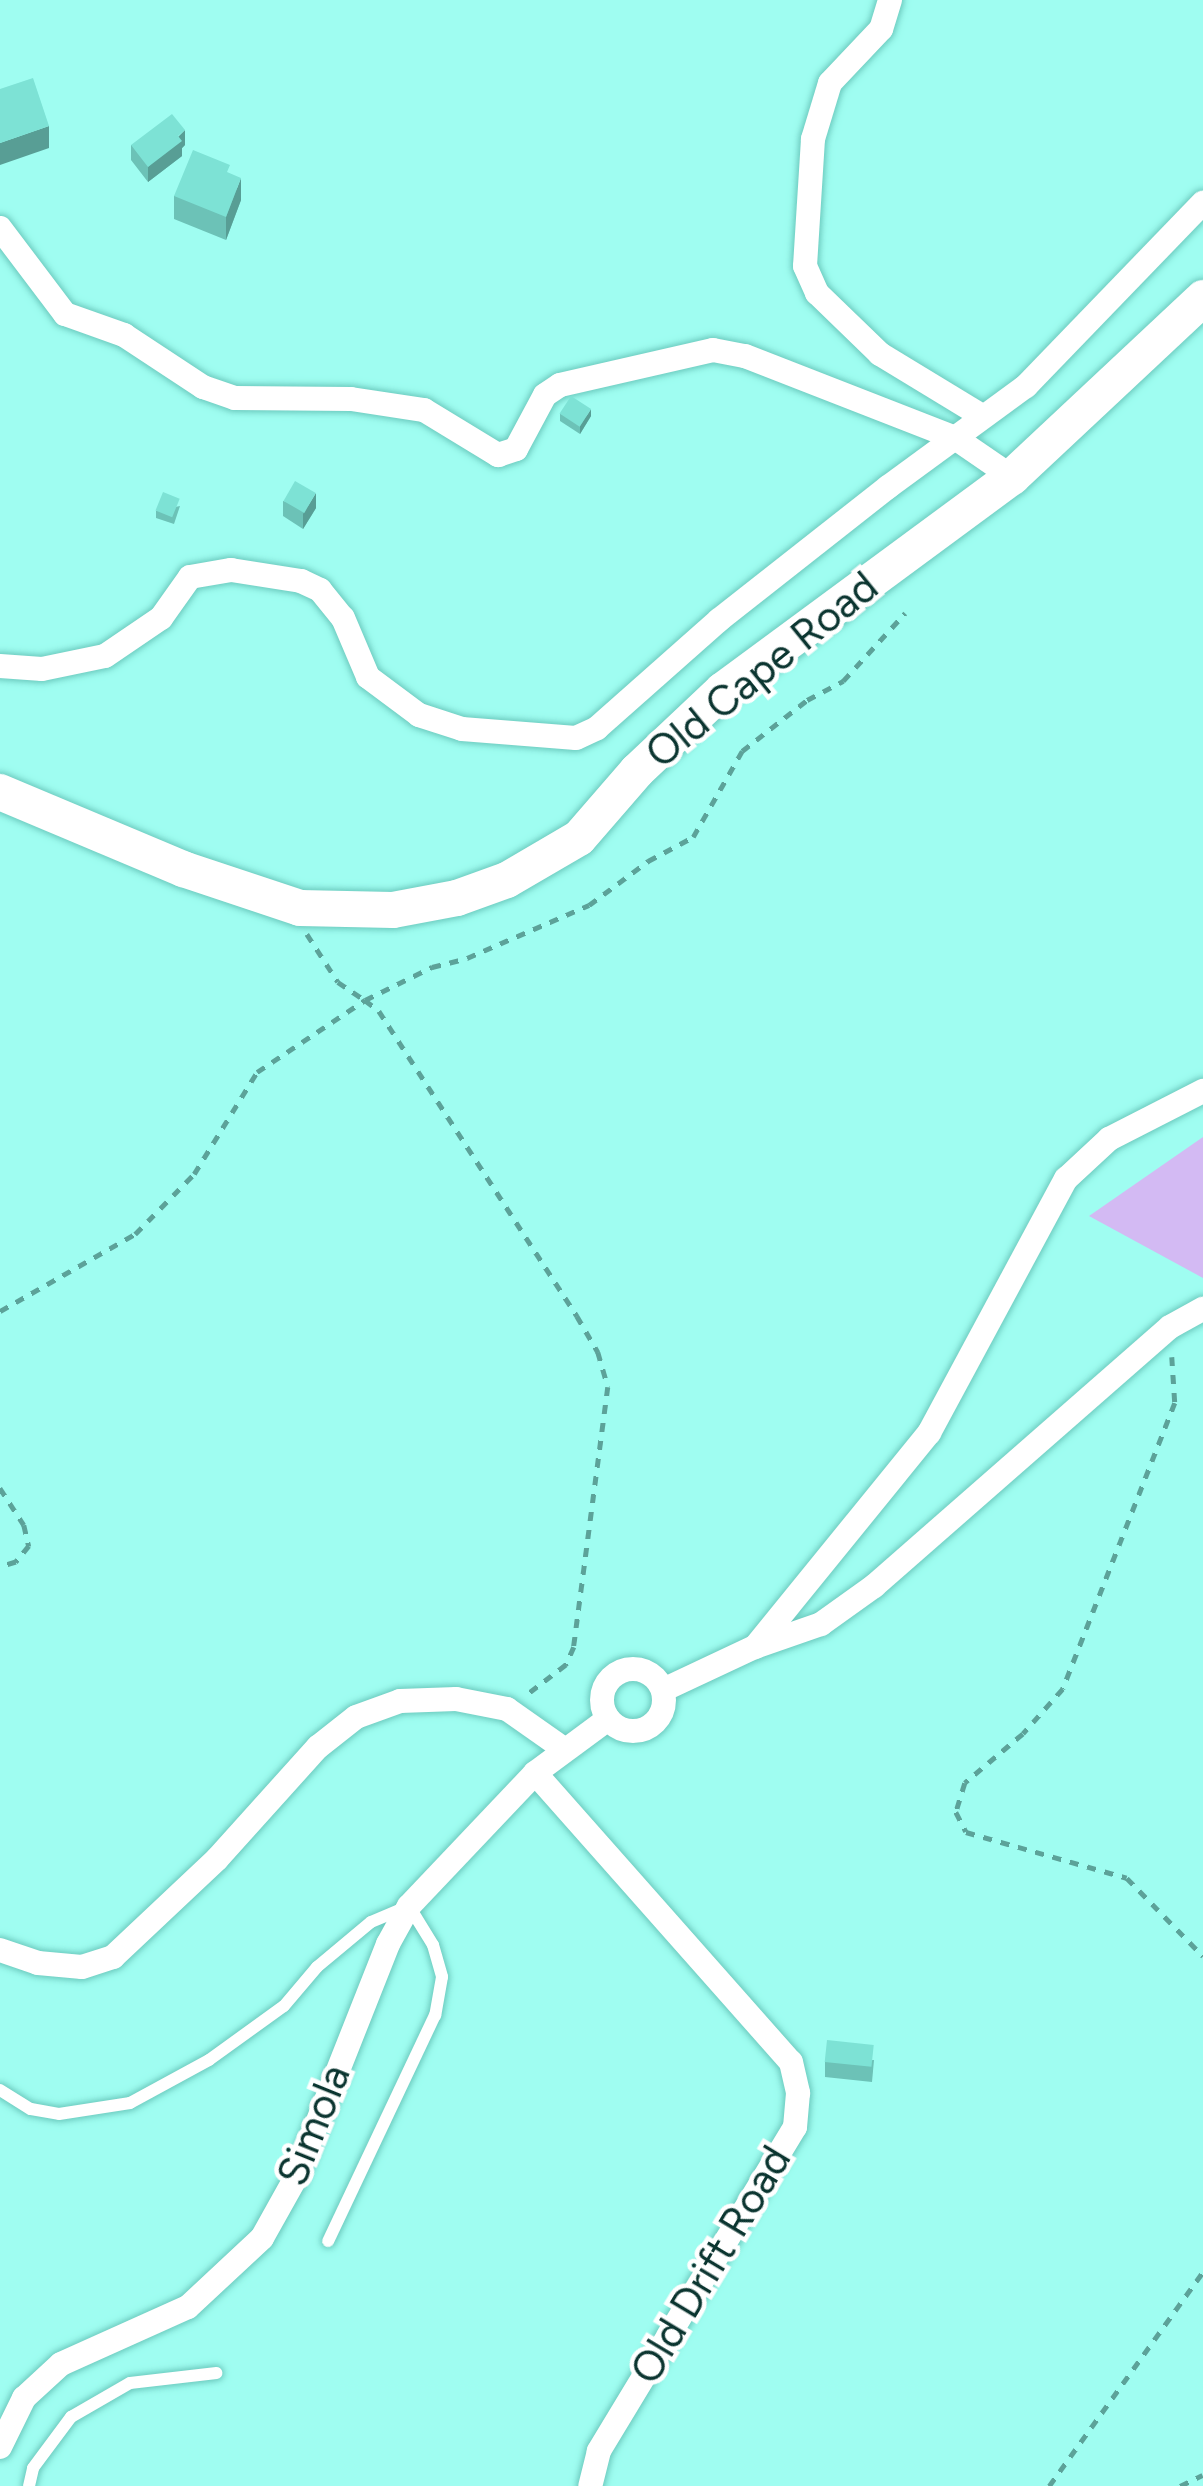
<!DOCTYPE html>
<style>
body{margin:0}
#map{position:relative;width:1203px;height:2486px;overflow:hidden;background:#9ffdf1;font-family:Figtree,sans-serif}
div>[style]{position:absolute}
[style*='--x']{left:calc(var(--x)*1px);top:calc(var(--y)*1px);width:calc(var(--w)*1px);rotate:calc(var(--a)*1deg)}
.green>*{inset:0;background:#d3baf3}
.path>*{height:4.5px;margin-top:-2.25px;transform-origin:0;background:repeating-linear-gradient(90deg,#5ca299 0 9px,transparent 0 18px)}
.roads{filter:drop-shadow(0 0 3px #6ccabe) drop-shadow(0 0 3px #6ccabe)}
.lane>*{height:12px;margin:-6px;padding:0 6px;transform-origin:6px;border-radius:6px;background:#fff}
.street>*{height:24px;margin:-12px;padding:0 12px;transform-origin:12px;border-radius:12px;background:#fff}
.street>.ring{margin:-12px;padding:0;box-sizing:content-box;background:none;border:24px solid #fff;border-radius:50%}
.secondary>*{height:36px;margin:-18px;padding:0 18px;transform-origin:18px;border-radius:18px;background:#fff}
.wall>*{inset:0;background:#6cc2b7}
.shaded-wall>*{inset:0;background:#589e95}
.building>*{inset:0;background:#7de2d5;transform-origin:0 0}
span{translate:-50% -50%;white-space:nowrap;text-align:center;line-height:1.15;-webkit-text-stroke:9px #fff;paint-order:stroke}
.street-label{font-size:42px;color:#0b3530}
</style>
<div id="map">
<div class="green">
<i style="clip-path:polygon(1203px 1137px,1203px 1278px,1089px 1216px)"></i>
</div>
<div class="path">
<i style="--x:307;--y:934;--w:57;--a:57.1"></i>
<i style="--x:338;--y:982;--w:32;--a:34"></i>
<i style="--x:365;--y:1000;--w:75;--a:-26.2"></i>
<i style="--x:432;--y:967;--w:36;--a:-14"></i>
<i style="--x:467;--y:958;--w:133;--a:-23.5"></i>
<i style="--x:589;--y:905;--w:74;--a:-36.7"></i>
<i style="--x:648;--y:861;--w:51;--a:-28.1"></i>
<i style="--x:693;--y:837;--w:99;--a:-60.3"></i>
<i style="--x:742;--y:751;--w:83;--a:-38.1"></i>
<i style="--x:807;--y:700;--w:41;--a:-27.8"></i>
<i style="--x:843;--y:681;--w:92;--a:-47.6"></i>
<i style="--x:0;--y:1311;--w:155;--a:-29.7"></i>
<i style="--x:135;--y:1234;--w:84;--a:-45.5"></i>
<i style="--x:194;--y:1174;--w:120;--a:-58.3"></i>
<i style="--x:257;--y:1072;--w:130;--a:-33.7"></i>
<i style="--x:365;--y:1000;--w:18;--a:38"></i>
<i style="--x:379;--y:1011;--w:364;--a:57"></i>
<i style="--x:577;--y:1316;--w:42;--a:59.7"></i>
<i style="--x:598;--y:1352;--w:36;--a:74"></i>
<i style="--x:608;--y:1387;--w:262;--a:97.5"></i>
<i style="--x:574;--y:1647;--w:20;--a:114"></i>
<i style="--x:566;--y:1665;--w:53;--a:142.7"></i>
<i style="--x:1172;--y:1357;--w:46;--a:86.3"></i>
<i style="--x:1175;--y:1403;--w:307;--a:111.4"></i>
<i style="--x:1063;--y:1689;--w:60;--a:131.6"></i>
<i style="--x:1023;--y:1734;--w:76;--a:139.8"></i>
<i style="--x:965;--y:1783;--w:30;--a:107"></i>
<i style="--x:956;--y:1812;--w:22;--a:63"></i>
<i style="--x:966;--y:1832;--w:167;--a:15.9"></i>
<i style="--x:1127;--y:1878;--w:109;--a:45.7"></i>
<i style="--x:0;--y:1488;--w:44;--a:57"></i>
<i style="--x:24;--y:1525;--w:22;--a:77"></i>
<i style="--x:29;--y:1546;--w:21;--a:129"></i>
<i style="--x:16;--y:1562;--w:17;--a:163"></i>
<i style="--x:1049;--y:2486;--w:264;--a:-54.3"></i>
<i style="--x:1180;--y:2486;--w:25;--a:-26"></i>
</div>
<div class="roads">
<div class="lane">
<i style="--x:0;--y:2090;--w:36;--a:32"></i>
<i style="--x:31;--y:2109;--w:28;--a:10"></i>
<i style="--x:59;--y:2114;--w:72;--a:-8.8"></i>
<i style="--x:130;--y:2103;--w:90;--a:-28.6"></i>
<i style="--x:209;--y:2060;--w:92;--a:-35.8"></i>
<i style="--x:284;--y:2006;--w:51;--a:-49.8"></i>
<i style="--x:317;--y:1967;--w:70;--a:-39.8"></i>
<i style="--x:371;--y:1922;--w:41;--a:-22.8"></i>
<i style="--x:409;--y:1906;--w:46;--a:58.4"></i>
<i style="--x:433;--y:1945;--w:33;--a:74"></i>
<i style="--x:442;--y:1977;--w:39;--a:100"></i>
<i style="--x:435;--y:2015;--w:250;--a:115.3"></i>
<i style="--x:29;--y:2486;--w:18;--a:-77"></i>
<i style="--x:33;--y:2468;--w:64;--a:-53.3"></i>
<i style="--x:71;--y:2417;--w:68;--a:-30"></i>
<i style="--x:130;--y:2383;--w:87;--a:-6.6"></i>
</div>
<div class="street">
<i style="--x:890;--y:0;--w:30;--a:107"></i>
<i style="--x:881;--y:29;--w:74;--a:133.4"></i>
<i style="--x:830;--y:83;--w:59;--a:106.9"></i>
<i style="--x:813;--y:139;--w:127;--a:93.6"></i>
<i style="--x:805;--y:266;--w:30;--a:66"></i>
<i style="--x:817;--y:293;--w:88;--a:44.1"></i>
<i style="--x:880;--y:354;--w:119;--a:31.3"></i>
<i style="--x:0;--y:228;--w:108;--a:52.9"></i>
<i style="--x:65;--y:314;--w:63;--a:19.6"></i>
<i style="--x:124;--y:335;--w:95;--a:33.4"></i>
<i style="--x:203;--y:387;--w:34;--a:19"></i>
<i style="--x:235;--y:398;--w:116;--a:0.5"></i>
<i style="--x:351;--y:399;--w:74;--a:8.6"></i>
<i style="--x:424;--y:410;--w:87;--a:31.3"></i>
<i style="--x:498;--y:455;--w:19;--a:-18"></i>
<i style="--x:516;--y:449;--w:61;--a:-61.8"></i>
<i style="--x:545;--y:395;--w:18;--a:-34"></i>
<i style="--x:560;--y:385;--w:157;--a:-12.9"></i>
<i style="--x:713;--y:350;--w:33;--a:11"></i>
<i style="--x:745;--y:356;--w:225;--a:21.3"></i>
<i style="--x:955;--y:438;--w:69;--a:34.4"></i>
<i style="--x:0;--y:666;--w:42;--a:4.1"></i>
<i style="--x:42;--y:669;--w:64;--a:-11.7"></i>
<i style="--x:105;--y:656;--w:68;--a:-34.2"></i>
<i style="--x:161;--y:618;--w:50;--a:-54.7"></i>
<i style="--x:190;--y:577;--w:42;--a:-9.7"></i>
<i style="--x:231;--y:570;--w:71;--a:8.9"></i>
<i style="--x:301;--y:581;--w:21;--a:25"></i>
<i style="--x:320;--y:590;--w:36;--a:51"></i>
<i style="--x:343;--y:618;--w:64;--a:67"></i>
<i style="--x:368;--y:677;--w:64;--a:36.7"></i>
<i style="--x:419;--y:715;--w:45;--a:18"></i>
<i style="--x:462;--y:729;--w:114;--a:4.5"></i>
<i style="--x:576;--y:738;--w:23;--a:-25"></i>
<i style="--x:597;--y:728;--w:163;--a:-41.5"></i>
<i style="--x:719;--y:620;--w:215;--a:-38.2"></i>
<i style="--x:888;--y:487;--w:171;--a:-36.2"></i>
<i style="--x:1026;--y:386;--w:255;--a:-46"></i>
<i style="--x:755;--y:1647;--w:276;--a:-50.9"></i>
<i style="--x:929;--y:1433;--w:289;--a:-61.7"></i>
<i style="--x:1066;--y:1179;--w:59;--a:-42.9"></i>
<i style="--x:1109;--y:1139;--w:106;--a:-27.1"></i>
<i class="ring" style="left:602px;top:1669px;width:38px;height:38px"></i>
<i style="--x:663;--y:1690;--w:102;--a:-25.1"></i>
<i style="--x:755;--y:1647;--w:70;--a:-19.2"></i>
<i style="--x:821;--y:1624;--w:65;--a:-35.6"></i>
<i style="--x:874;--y:1586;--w:393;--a:-41.2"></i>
<i style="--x:1170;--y:1327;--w:38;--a:-29"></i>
<i style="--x:535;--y:1773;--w:386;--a:48.5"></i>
<i style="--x:791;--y:2062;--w:32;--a:77"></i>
<i style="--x:798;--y:2093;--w:34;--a:95"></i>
<i style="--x:795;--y:2127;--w:379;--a:121.2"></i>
<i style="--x:599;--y:2451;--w:36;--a:104"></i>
<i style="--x:0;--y:1950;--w:40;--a:18.9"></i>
<i style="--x:38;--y:1963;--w:44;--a:5.2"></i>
<i style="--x:82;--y:1967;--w:33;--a:-18"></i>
<i style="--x:113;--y:1957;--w:143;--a:-43.3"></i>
<i style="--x:217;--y:1859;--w:151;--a:-48"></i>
<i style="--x:318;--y:1747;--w:48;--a:-38.3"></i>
<i style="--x:356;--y:1717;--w:47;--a:-20"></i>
<i style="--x:400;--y:1701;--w:56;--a:-2"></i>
<i style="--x:456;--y:1699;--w:52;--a:11.1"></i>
<i style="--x:507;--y:1709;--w:70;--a:35.1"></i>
<i style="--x:0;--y:2447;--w:55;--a:-63.9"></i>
<i style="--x:24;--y:2398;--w:50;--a:-42.6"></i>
<i style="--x:61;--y:2364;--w:139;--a:-24.2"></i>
<i style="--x:188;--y:2307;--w:101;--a:-43"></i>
<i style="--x:262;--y:2238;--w:68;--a:-60.8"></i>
<i style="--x:295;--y:2179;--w:253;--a:-68.4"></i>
<i style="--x:388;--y:1944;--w:43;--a:-61.1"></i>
<i style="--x:409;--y:1906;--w:183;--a:-46.5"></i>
<i style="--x:535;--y:1773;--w:91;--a:-36.5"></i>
</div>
<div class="secondary">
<i style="--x:0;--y:792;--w:199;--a:22.8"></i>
<i style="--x:183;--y:869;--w:123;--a:18.4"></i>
<i style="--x:300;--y:908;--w:93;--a:1.2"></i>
<i style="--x:393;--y:910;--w:65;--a:-10.6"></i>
<i style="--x:457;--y:898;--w:53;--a:-19.8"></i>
<i style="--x:507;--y:880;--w:83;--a:-30.3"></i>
<i style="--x:579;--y:838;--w:89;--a:-49.1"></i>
<i style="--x:637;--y:771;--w:118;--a:-43.3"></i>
<i style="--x:723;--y:690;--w:359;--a:-36.4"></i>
<i style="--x:1012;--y:477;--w:262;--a:-43.1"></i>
</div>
</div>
<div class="wall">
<i style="clip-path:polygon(131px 145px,185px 145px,182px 148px,182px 156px,148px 182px,131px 160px)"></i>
<i style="clip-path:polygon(230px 174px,241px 200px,226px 240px,174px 219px,174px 196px)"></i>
<i style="clip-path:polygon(560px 414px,591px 416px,580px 434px,560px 421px)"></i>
<i style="clip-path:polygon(283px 501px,316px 508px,303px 529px,283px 516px)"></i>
<i style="clip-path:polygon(180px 506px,174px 524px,156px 518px,156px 511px)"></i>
<i style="clip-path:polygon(874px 2060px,872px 2082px,825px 2077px,825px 2062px)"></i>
</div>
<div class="shaded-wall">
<i style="clip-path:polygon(49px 126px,49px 148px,0 165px,0 143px)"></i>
<i style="clip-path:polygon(185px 130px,185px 145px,182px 148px,182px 156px,148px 182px,148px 167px)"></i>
<i style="clip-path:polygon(241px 178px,241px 200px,226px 240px,226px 217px)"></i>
<i style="clip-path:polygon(591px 409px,591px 416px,580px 434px,580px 426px)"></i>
<i style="clip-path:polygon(316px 493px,316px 508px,303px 529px,303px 514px)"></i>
</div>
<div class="building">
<i style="clip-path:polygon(33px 78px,49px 126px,0 143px,0 89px)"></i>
<i style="clip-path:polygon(172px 114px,185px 130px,178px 136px,182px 141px,148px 167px,131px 145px)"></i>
<i style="clip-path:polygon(193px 150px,230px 165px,227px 172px,241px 178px,226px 217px,174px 196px)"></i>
<i style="left:571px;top:396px;width:24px;height:21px;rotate:33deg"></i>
<i style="left:295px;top:481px;width:24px;height:23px;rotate:30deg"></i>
<i style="left:163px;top:492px;width:18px;height:20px;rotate:22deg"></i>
<i style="left:827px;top:2040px;width:47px;height:22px;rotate:6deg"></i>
</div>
<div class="street-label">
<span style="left:762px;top:670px;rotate:-39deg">Old Cape Road</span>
<span style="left:314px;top:2125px;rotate:-68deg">Simola</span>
<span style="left:711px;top:2265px;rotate:-59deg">Old Drift Road</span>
</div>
</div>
